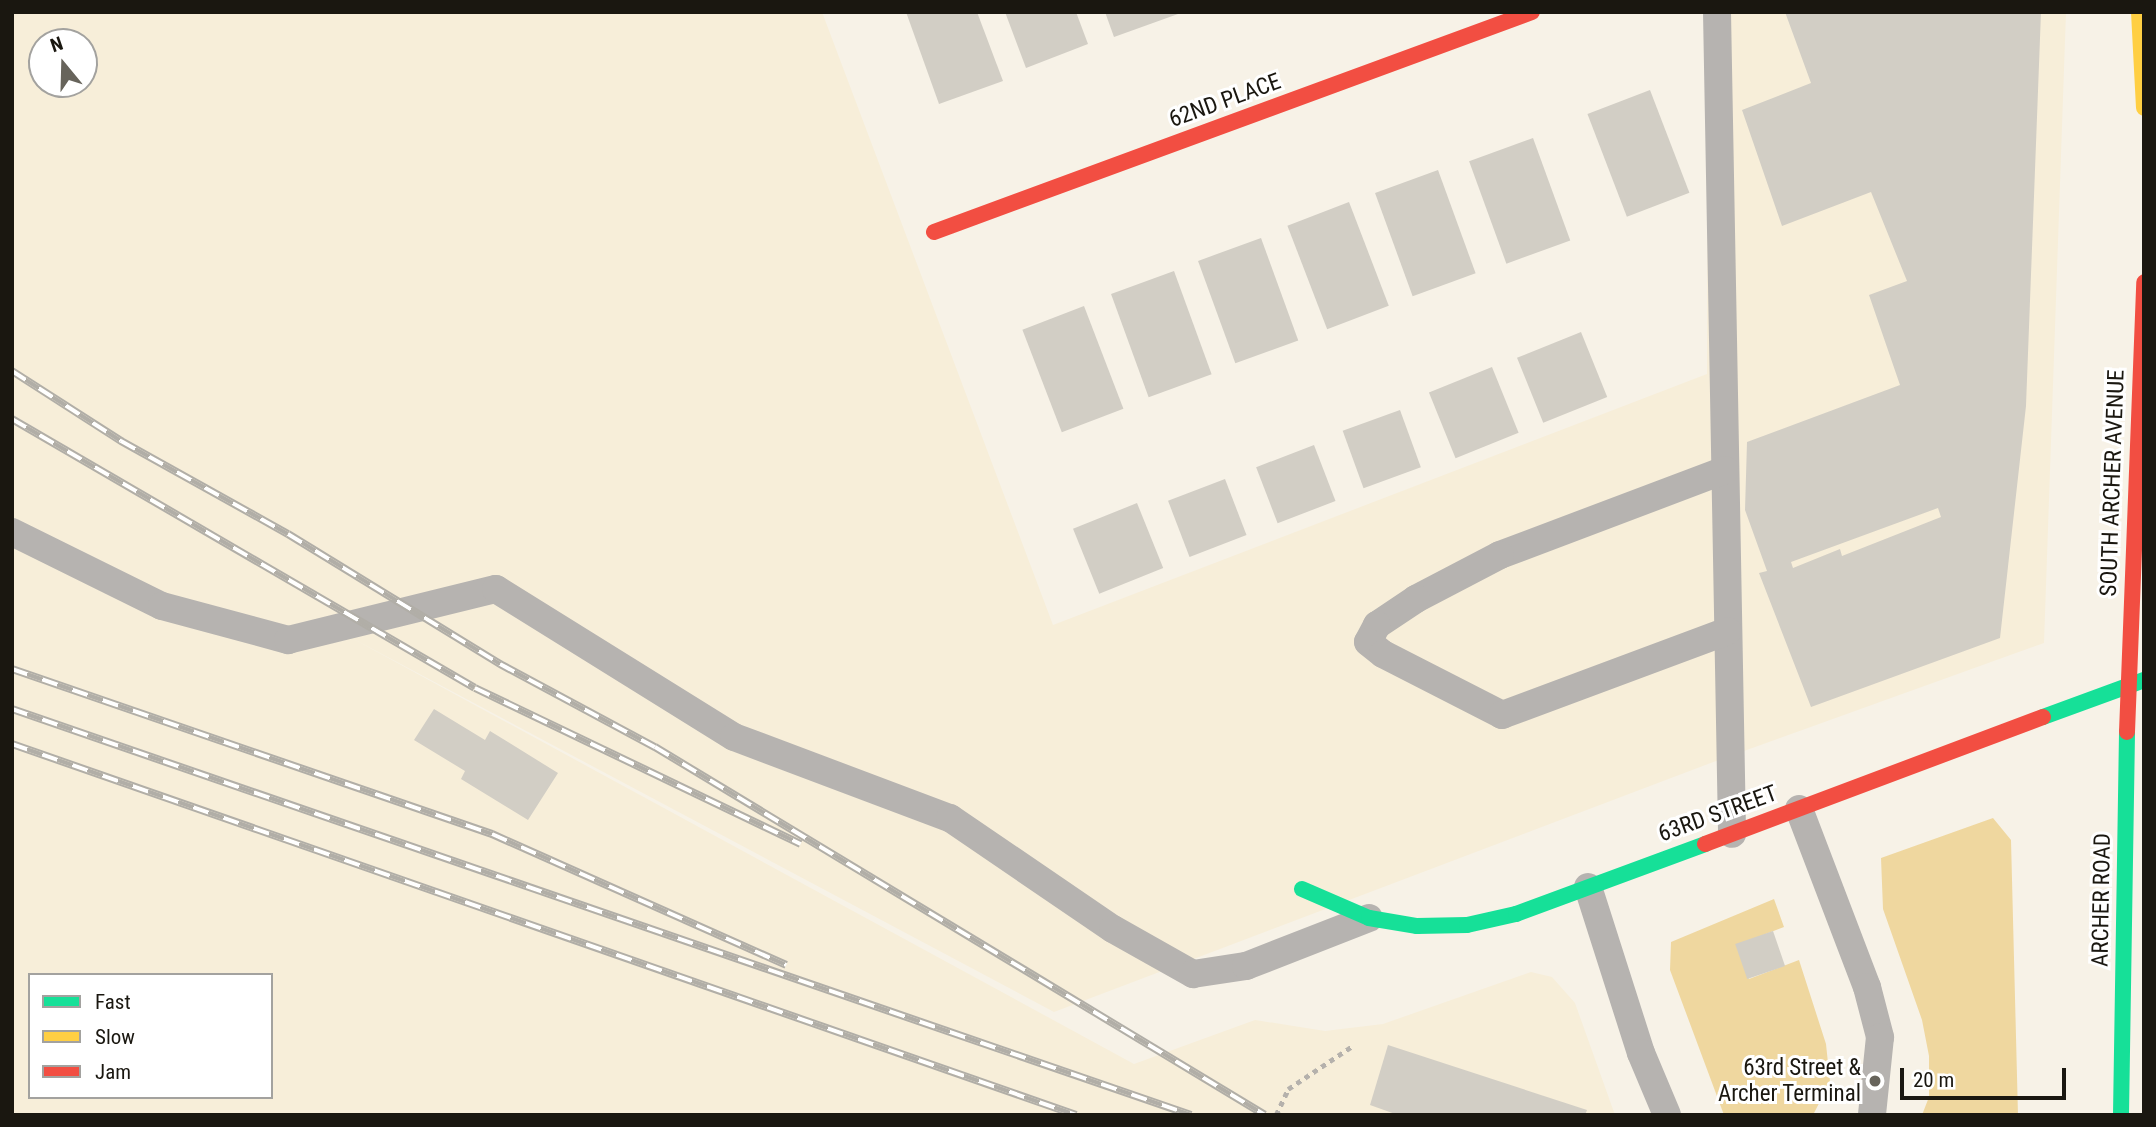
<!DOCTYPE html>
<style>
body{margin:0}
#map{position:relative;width:2156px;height:1127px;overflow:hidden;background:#f7f2e7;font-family:"Roboto Condensed",sans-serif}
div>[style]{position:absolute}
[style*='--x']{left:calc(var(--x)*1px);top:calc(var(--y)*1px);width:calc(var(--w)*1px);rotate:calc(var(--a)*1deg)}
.built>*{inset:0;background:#f7eed9}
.green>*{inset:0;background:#efd79f}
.building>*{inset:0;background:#d2cec5;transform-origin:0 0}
.path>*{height:4.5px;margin-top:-2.25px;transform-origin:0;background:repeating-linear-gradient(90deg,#b5b1ac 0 5px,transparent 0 10px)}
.lane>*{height:28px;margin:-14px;padding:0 14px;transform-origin:14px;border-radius:14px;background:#b6b3b0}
.fast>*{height:16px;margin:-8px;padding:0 8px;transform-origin:8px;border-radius:8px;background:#16e098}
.slow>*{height:16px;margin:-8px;padding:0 8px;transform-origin:8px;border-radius:8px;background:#ffcf43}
.jam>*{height:16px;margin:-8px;padding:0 8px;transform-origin:8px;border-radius:8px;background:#f24e42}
.rail>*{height:8px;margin-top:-4px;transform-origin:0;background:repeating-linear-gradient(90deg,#fff 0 16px,#b1aea7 0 32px);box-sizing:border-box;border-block:2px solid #b1aea7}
.dots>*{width:19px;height:19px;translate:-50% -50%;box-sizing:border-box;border:4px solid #fff;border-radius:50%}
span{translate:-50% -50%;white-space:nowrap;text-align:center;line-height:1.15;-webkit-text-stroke:6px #fff;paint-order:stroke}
.street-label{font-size:23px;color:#1a1710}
.poi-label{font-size:23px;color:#1a1710}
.right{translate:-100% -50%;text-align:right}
.frame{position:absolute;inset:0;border:14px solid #1a1710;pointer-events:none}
.legend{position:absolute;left:28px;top:973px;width:245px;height:126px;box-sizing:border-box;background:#fff;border:2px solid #a3a29f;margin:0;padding:9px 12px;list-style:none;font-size:21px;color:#1a1710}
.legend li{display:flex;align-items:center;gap:14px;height:35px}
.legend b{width:35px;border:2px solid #a3a29f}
.north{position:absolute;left:28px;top:28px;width:70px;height:70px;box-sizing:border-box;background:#fff;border:2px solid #a3a29f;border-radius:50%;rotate:341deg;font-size:19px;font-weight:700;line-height:28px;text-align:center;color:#1a1710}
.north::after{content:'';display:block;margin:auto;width:24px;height:32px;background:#67645b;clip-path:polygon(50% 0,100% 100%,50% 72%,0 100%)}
.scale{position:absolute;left:1900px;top:1068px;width:166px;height:32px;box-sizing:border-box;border:4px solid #1a1710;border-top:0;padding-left:9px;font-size:21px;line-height:24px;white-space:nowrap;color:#1a1710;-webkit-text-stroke:5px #fff;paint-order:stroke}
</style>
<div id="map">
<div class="built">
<i style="clip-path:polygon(evenodd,12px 12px,822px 12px,1053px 625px,1707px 374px,1708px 12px,2066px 12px,2044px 643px,1708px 764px,1054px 1012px,348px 636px,1134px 1064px,1255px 1020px,1325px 1031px,1383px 1024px,1531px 972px,1552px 977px,1575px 1003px,1615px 1115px,12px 1115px,12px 12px,42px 42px,84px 42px,84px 84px,42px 84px,42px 42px,12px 12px,30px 975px,271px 975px,271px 1097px,30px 1097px,30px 975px)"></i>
</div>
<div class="green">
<i style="clip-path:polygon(1993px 818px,2011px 840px,2018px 1115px,1922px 1115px,1929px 1097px,1929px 1056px,1922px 1020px,1883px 909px,1881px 858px)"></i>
<i style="clip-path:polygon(1774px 899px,1784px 927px,1737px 945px,1749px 979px,1799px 960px,1826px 1044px,1830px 1082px,1813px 1115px,1724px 1115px,1670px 970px,1671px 942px)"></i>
</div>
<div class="building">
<i style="clip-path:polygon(906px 12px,977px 12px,1003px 81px,939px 104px)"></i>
<i style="clip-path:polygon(1005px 12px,1076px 12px,1088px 44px,1026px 68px)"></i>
<i style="clip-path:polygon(1105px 12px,1177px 12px,1178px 14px,1114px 37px)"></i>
<i style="clip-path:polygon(evenodd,1785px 12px,2041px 12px,2026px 406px,2000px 638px,1811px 707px,1759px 573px,1767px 571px,1745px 510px,1747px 442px,1900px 385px,1869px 295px,1907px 281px,1871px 192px,1782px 226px,1742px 110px,1811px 83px,1785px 12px,1938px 508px,1941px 517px,1842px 556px,1840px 549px,1793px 568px,1791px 562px,1938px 508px)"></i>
<i style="left:1650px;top:90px;width:110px;height:67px;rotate:69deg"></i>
<i style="left:1533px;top:138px;width:109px;height:68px;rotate:70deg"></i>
<i style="left:1438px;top:170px;width:110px;height:67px;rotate:70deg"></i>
<i style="left:1349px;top:202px;width:111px;height:66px;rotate:69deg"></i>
<i style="left:1261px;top:238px;width:109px;height:67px;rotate:70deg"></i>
<i style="left:1174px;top:271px;width:110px;height:67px;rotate:70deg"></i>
<i style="left:1084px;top:306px;width:110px;height:66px;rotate:69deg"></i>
<i style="left:1581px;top:332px;width:70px;height:69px;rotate:68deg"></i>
<i style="left:1492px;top:367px;width:71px;height:68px;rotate:68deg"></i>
<i style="left:1400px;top:410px;width:61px;height:61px;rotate:70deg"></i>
<i style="left:1314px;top:445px;width:60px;height:62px;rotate:69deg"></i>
<i style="left:1225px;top:479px;width:60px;height:61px;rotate:69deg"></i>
<i style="left:1137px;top:503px;width:70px;height:69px;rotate:68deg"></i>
<i style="clip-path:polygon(434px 709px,485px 740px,490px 731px,558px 773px,528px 820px,461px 779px,465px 771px,414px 740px)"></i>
<i style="left:1773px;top:931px;width:37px;height:40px;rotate:71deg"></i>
<i style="clip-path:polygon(1388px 1045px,1587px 1110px,1585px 1115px,1398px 1115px,1370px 1105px)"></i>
</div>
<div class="path">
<i style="--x:1276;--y:1115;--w:29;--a:-65"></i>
<i style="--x:1288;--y:1089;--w:76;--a:-33.7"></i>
</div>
<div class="lane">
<i style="--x:1717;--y:12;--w:822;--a:88.95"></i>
<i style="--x:1725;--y:470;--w:241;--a:159.3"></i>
<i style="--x:1500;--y:555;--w:95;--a:152.4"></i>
<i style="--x:1416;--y:599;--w:47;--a:146.3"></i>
<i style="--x:1377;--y:625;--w:19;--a:118"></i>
<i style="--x:1368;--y:642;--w:19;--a:39"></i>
<i style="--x:1383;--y:654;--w:134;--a:27.1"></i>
<i style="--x:1502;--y:715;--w:241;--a:-20.4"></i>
<i style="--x:12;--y:532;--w:167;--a:26.3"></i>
<i style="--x:162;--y:606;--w:131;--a:15.1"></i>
<i style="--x:288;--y:640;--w:214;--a:-13.8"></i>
<i style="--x:496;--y:589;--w:280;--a:31.9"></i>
<i style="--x:734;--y:737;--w:231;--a:20.6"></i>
<i style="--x:950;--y:818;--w:197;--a:34.3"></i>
<i style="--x:1113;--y:929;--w:92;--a:29.4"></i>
<i style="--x:1193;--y:974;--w:54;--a:-8.6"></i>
<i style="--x:1246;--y:966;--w:132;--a:-21.3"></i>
<i style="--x:1799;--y:809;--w:191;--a:69.1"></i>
<i style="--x:1867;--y:987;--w:52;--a:75.4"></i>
<i style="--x:1880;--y:1037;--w:78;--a:95.9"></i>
<i style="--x:1588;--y:887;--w:174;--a:72.3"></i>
<i style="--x:1641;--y:1053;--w:67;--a:67.2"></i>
</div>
<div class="fast">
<i style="--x:2043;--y:717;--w:108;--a:-20.1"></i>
<i style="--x:1302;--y:889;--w:73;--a:23.4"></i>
<i style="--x:1369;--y:918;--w:49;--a:9.5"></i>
<i style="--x:1417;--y:926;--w:50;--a:-1.1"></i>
<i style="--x:1467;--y:925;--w:50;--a:-12.7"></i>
<i style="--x:1516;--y:914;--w:202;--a:-20.3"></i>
<i style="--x:2121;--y:1115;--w:383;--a:-89.1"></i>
</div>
<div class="slow">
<i style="--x:2139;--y:12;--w:96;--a:87"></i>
</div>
<div class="jam">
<i style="--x:934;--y:232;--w:637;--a:-20.2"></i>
<i style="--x:2127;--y:732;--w:450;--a:-87.8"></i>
<i style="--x:1705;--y:844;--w:361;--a:-20.6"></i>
</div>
<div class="rail">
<i style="--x:12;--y:371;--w:130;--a:32.7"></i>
<i style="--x:121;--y:441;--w:191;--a:29.1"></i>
<i style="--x:288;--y:534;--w:249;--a:31.5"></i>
<i style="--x:500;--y:664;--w:176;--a:28.2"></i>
<i style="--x:655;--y:747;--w:712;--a:31.1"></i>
<i style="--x:12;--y:419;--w:535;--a:30.16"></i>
<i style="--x:475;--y:688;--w:361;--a:25.6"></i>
<i style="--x:12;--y:669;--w:508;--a:18.97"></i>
<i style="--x:492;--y:834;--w:322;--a:24"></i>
<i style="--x:12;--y:709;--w:1247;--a:19"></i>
<i style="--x:12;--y:744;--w:1127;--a:19.22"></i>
</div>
<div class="dots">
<i style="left:1875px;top:1081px;background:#67645b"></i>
</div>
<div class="street-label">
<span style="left:1225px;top:101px;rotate:-20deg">62ND PLACE</span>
<span style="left:2113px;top:483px;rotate:-88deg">SOUTH ARCHER AVENUE</span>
<span style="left:1718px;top:814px;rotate:-20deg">63RD STREET</span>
<span style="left:2102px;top:900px;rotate:-89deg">ARCHER ROAD</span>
</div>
<div class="poi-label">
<span class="right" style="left:1861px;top:1081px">63rd Street &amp;<br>Archer Terminal</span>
</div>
<div class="frame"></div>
<ul class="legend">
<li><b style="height:9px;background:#16e098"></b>Fast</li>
<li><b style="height:9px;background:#ffcf43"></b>Slow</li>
<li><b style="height:9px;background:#f24e42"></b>Jam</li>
</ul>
<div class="north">N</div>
<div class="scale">20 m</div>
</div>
